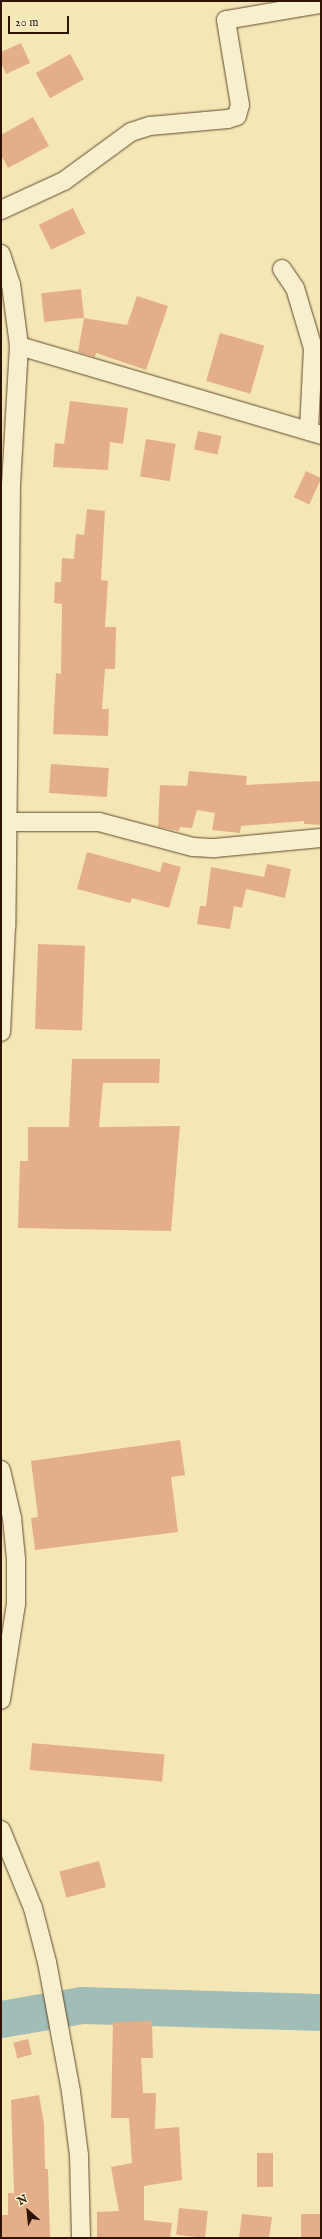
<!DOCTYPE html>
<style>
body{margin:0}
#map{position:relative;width:322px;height:2239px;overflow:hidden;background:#f5e7b5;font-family:"IM FELL English",serif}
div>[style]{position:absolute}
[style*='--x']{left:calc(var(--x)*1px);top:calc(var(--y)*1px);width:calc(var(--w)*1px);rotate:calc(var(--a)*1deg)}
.river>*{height:37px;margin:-18.5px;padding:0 18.5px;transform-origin:18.5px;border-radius:18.5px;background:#a0beb7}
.building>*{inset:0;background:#e4af88;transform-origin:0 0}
.roads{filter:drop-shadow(0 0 1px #60492d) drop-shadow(0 0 1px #60492d)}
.street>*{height:18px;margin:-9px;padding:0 9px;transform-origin:9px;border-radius:9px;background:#f8efcf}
span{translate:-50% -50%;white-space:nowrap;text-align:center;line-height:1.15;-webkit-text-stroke:3px #f8efcf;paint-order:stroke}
.frame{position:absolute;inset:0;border:2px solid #2e1400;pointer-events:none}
.north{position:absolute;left:8px;top:2191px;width:40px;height:40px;-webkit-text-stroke:3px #f8efcf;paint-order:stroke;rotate:333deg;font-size:11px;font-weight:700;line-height:16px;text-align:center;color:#2e1400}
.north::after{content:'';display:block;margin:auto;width:14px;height:18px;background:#2e1400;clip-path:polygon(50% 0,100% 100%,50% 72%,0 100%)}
.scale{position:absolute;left:8px;top:16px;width:61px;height:18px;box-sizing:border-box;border:2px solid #2e1400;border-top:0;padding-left:5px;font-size:12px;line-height:14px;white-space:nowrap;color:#2e1400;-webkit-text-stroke:3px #f8efcf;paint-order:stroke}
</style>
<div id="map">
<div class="river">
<i style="--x:1;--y:2019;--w:82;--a:-9.8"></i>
<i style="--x:82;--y:2005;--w:239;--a:1.7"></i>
</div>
<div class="building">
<i style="clip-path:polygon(21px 43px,30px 63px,6px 74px,1px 63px,1px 52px)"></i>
<i style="left:70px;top:54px;width:29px;height:39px;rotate:61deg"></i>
<i style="clip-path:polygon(33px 117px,49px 146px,8px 168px,1px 155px,1px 135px)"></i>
<i style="left:73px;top:208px;width:28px;height:38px;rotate:64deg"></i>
<i style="left:81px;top:289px;width:29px;height:40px;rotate:84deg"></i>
<i style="clip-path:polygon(137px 296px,168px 306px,146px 370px,96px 353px,95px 357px,78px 352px,84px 318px,127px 325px)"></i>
<i style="left:220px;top:333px;width:46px;height:50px;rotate:16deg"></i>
<i style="clip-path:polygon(70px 401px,128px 408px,123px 444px,110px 442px,108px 470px,53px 467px,55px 443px,64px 444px)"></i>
<i style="left:198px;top:431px;width:24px;height:19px;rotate:12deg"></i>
<i style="left:146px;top:439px;width:30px;height:38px;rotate:9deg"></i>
<i style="left:306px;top:471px;width:17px;height:29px;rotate:25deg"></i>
<i style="clip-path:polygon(87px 509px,105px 511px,101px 580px,108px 581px,105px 627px,116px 627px,115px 669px,105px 669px,102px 709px,109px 709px,108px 736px,53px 734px,56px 673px,61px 674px,62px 604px,54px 603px,55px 582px,61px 582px,62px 558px,74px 559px,76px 534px,84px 535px)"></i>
<i style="left:51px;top:764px;width:58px;height:29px;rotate:4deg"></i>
<i style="clip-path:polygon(189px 771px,247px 776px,246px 785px,321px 781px,321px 825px,304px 824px,304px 821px,241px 826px,240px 833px,212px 830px,215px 813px,197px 810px,192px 828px,180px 827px,179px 831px,158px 827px,160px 785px,187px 786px)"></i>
<i style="clip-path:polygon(87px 852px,160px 872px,163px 862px,181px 867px,169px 908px,132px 898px,130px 903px,77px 889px)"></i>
<i style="clip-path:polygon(267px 864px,291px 869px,285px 898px,246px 889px,242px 908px,234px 906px,230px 929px,197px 924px,200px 906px,206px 906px,211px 867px,264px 877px)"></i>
<i style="left:38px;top:944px;width:47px;height:85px;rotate:2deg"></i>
<i style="clip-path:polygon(72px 1059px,160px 1059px,159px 1083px,103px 1083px,99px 1127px,180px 1126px,171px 1231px,18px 1228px,20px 1161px,28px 1161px,28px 1127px,69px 1127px)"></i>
<i style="clip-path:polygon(180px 1440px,185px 1475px,171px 1477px,178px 1532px,35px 1550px,31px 1518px,38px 1517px,31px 1461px)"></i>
<i style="left:32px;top:1743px;width:133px;height:27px;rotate:5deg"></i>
<i style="left:99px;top:1861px;width:27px;height:41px;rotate:75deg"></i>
<i style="clip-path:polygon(152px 2021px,153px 2058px,141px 2058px,143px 2093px,156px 2093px,155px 2129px,179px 2127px,182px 2180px,144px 2186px,144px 2220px,172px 2223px,170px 2238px,97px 2238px,97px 2212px,119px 2211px,111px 2167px,132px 2163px,129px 2118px,111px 2118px,113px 2022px)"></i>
<i style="left:28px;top:2039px;width:16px;height:15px;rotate:76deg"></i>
<i style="clip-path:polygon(39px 2095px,44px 2124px,45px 2169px,48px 2169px,50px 2238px,1px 2238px,1px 2215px,8px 2215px,8px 2193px,14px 2193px,11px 2100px)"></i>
<i style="left:257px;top:2153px;width:16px;height:34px"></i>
<i style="left:179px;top:2208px;width:29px;height:27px;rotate:6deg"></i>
<i style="clip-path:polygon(242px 2214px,272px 2217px,269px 2238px,239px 2238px)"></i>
<i style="left:321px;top:2214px;width:24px;height:20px;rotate:90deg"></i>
</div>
<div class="roads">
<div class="street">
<i style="--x:1;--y:210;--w:69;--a:-24.7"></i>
<i style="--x:64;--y:181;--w:83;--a:-36.2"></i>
<i style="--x:131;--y:132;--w:20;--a:-18"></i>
<i style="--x:150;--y:126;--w:78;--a:-5.1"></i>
<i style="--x:228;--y:119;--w:9;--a:-18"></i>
<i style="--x:237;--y:116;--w:11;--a:-75"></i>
<i style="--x:240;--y:105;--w:86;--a:-99.4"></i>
<i style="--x:226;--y:20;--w:96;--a:-9.6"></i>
<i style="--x:1;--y:254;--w:32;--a:72"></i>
<i style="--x:11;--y:284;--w:63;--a:82.6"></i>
<i style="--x:19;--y:346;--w:138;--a:93.3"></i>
<i style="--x:11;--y:484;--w:443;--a:90.6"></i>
<i style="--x:6;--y:927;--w:105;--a:92.7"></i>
<i style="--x:282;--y:269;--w:23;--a:56"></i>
<i style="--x:295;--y:288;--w:63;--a:73.3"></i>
<i style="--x:313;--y:348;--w:83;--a:92.8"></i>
<i style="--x:19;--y:346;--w:315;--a:16.4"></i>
<i style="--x:1;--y:822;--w:98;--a:0"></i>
<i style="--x:99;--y:822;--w:97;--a:14.9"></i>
<i style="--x:193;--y:847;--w:22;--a:3"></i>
<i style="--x:215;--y:848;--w:106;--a:-5.4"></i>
<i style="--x:1;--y:1470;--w:49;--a:77.1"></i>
<i style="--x:12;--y:1518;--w:41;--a:84.4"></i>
<i style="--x:16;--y:1559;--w:45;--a:90"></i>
<i style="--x:16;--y:1604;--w:97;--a:98.9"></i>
<i style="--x:1;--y:1830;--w:84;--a:67.7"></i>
<i style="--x:33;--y:1908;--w:56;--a:75.5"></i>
<i style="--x:47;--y:1962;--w:132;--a:79.5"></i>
<i style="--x:71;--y:2092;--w:64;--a:82.8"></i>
<i style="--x:79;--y:2155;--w:83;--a:88.6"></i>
</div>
</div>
<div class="frame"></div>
<div class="north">N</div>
<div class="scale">20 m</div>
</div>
